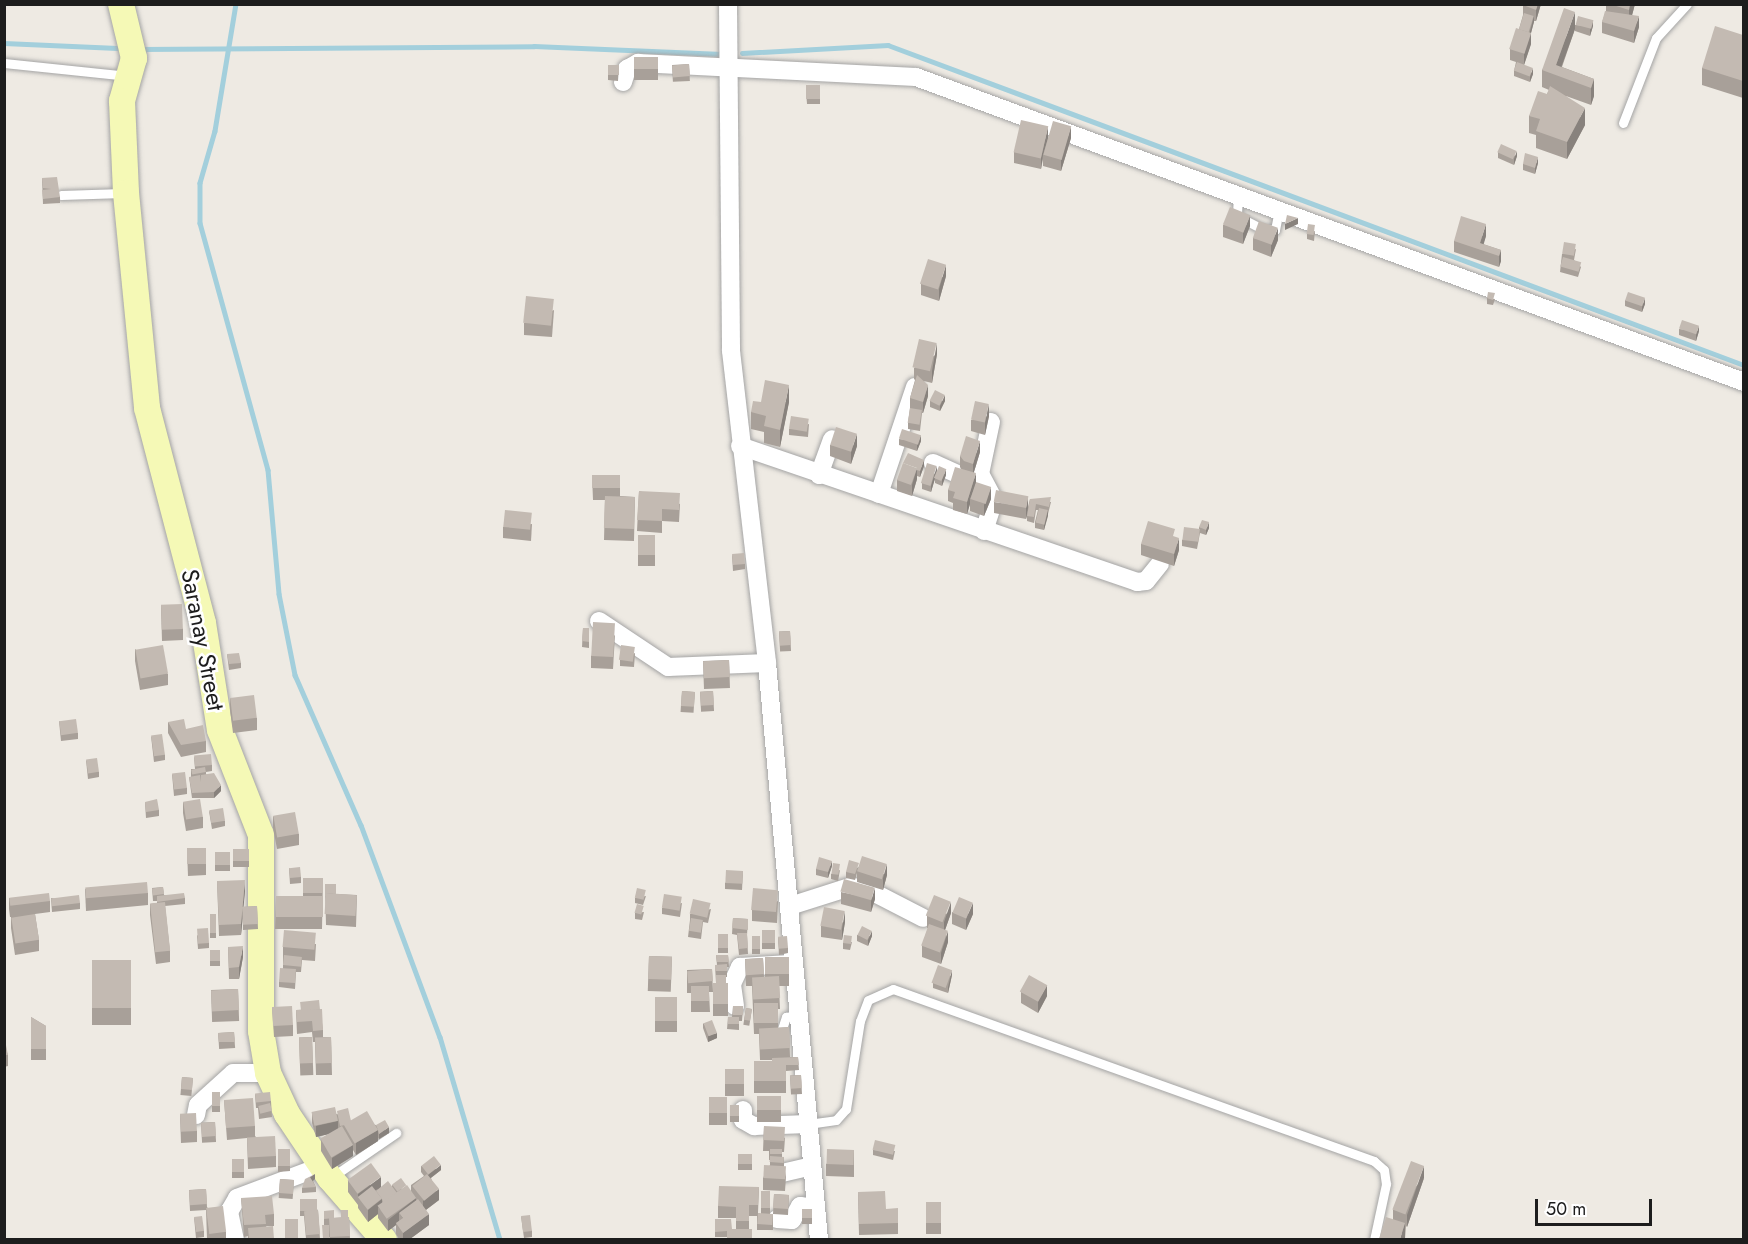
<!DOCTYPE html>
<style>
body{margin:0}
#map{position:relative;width:1748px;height:1244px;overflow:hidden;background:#eeeae3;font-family:Jost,sans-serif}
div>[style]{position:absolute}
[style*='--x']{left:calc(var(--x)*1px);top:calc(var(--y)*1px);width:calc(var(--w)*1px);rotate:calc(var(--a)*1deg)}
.stream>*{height:4.5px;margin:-2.25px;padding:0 2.25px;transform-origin:2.25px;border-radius:2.25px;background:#a3cfdc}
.roads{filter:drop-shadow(0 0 2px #a4a4a4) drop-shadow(0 0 2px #a4a4a4)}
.lane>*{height:9px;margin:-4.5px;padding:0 4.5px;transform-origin:4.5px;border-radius:4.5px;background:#fff}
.street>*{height:18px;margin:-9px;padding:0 9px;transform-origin:9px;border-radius:9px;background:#fff}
.secondary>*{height:26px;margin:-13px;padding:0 13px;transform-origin:13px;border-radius:13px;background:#f5f9b6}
.wall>*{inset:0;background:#a8a099;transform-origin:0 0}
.shaded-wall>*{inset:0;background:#88827d}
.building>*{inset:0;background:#c3bab2;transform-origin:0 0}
span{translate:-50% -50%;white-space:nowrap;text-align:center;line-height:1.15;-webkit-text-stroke:5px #fff;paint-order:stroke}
.street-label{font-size:24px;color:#1d1d1d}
.frame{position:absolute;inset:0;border:6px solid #1d1d1d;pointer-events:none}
.scale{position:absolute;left:1535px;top:1199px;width:117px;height:27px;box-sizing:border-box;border:3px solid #1d1d1d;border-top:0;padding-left:8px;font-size:18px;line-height:21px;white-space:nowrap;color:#1d1d1d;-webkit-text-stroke:4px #fff;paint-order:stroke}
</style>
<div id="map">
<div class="stream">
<i style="--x:236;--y:4;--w:129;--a:99.4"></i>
<i style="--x:215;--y:131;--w:54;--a:106.1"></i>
<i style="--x:200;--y:183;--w:40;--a:90"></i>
<i style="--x:200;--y:223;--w:256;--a:74.6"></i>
<i style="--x:268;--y:470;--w:124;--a:84.9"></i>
<i style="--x:279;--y:594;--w:83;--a:78.8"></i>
<i style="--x:295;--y:675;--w:164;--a:66.3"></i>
<i style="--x:361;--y:825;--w:226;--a:69.6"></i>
<i style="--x:440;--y:1037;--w:212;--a:73.5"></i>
<i style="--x:4;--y:43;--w:113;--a:2.5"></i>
<i style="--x:140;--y:49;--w:394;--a:-0.4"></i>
<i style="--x:534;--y:46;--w:188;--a:2.4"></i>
<i style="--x:742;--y:53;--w:146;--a:-3.1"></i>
<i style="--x:888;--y:45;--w:914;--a:20.5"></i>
</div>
<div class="roads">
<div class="lane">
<i style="--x:4;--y:63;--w:125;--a:6"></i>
<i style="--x:1623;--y:123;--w:91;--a:-68.8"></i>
<i style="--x:1656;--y:38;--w:46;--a:-47.6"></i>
<i style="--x:61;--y:195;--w:62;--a:-1.8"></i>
<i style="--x:1238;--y:195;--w:21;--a:93"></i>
<i style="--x:1237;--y:216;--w:29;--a:27"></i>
<i style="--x:1263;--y:229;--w:12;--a:5"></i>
<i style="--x:1275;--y:230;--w:20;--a:-79"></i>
<i style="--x:781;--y:1032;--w:16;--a:-72"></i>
<i style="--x:786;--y:1017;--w:13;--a:-9"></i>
<i style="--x:808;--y:1124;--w:28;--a:-8"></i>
<i style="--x:836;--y:1120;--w:15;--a:-48"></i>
<i style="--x:846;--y:1109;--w:89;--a:-81"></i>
<i style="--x:860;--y:1021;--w:22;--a:-69"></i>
<i style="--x:868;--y:1000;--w:27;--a:-24"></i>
<i style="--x:893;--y:989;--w:511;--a:19.68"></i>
<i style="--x:1374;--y:1161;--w:13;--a:42"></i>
<i style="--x:1384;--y:1170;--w:14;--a:82"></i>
<i style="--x:1386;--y:1184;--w:57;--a:102.1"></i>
<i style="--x:332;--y:1177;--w:78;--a:-34.5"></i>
</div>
<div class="street">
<i style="--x:728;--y:4;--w:347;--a:89.5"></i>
<i style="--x:731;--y:351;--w:314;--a:83.4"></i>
<i style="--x:767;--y:663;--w:579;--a:84.85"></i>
<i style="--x:623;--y:82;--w:14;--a:-73"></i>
<i style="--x:627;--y:69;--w:13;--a:-29"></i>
<i style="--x:638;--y:63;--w:278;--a:2.9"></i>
<i style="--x:916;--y:77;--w:882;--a:20.22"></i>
<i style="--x:740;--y:446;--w:420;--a:18.9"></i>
<i style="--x:1137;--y:582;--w:9;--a:-6"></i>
<i style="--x:1146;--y:581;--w:22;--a:-51"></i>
<i style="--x:933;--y:463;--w:46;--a:24.3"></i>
<i style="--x:819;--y:475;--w:38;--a:-70"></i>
<i style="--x:879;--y:494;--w:113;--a:-71.4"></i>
<i style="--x:984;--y:531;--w:33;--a:-72"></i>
<i style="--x:994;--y:500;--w:30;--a:-118"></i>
<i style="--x:980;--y:474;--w:53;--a:-78.1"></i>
<i style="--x:599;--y:621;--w:83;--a:33.7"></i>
<i style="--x:668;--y:667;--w:99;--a:-2.3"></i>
<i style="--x:790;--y:906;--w:63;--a:-17.6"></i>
<i style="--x:850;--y:887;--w:15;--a:4"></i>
<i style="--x:865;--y:888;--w:65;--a:27.3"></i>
<i style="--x:735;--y:1006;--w:22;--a:-98"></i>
<i style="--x:732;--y:984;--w:19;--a:-65"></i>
<i style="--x:740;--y:967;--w:50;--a:-3.4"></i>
<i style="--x:743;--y:1110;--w:10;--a:90"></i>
<i style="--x:743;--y:1120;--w:13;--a:29"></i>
<i style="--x:754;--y:1126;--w:54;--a:-2.1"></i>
<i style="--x:196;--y:1115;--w:10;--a:-79"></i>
<i style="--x:198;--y:1105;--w:47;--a:-42.4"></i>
<i style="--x:233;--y:1073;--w:35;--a:0"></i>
<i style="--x:782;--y:1173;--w:31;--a:-13"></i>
<i style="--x:777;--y:1219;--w:15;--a:4"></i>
<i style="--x:792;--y:1220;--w:16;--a:-60"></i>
<i style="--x:800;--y:1206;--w:16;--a:7"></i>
<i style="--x:235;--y:1240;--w:29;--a:-102"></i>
<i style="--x:229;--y:1212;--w:16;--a:-60"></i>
<i style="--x:237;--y:1198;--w:91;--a:-20.6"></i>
</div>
<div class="secondary">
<i style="--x:121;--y:4;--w:56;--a:76.5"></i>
<i style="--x:134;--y:58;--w:45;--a:105.6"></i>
<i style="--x:122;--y:101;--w:92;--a:87.5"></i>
<i style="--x:126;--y:193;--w:216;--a:84.4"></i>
<i style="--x:147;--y:408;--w:222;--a:75.4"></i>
<i style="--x:203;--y:623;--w:108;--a:81"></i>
<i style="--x:220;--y:730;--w:113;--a:68.7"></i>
<i style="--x:261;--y:835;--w:196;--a:90"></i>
<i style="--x:261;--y:1031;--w:43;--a:80.5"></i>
<i style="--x:268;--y:1073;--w:45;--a:65.1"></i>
<i style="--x:287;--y:1114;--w:77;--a:56.1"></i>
<i style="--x:330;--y:1178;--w:82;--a:48.9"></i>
</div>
</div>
<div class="wall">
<i style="clip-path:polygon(1523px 4px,1541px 4px,1536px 21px,1534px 21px,1531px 33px,1531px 44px,1524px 65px,1533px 74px,1530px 82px,1514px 76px,1514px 71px,1516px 62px,1510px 60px,1510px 49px,1519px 29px,1523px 15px)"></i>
<i style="clip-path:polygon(1606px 4px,1635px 4px,1632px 15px,1639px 27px,1634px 43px,1602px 33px,1602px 22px,1606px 11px)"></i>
<i style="clip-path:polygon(1575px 25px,1593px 26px,1590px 36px,1575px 31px,1575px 29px,1562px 67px,1594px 79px,1594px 96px,1591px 105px,1566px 96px,1585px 125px,1567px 159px,1536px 148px,1536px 135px,1529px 133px,1529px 116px,1547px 94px,1549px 90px,1542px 87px,1542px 70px)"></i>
<i style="clip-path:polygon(1743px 35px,1743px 98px,1702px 85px,1702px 68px)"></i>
<i style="left:634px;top:57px;width:24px;height:23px"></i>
<i style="left:689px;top:64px;width:17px;height:17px;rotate:87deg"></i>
<i style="clip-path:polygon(608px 65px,619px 65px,618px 81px,608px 80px)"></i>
<i style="clip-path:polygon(820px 85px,820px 104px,807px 104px,806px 91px)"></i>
<i style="clip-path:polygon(1048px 138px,1071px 138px,1061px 171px,1043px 166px,1043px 159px,1041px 169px,1014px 163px,1014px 152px)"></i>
<i style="clip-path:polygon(1498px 152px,1517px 156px,1514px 165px,1498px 158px)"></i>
<i style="clip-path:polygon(1538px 163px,1535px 174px,1523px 170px,1523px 164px)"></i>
<i style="clip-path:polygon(42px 178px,60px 197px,60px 203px,43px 204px)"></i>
<i style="clip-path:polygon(1223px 225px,1250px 226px,1243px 244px,1223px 237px)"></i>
<i style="clip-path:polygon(1315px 231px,1314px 241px,1307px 239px,1307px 234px)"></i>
<i style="clip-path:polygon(1486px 236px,1483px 244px,1501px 250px,1501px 261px,1499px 267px,1454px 252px,1454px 241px)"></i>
<i style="clip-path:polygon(1253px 238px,1278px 240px,1271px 257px,1253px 250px)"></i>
<i style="clip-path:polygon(1576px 249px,1574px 260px,1581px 267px,1578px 277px,1560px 272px,1562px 254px)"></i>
<i style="clip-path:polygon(946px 276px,939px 301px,921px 295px,921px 284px)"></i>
<i style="clip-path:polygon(1487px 298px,1495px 299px,1493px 305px,1487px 304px)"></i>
<i style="clip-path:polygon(1625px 300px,1645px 304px,1642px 312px,1625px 306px)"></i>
<i style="clip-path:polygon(554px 310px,552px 337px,524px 335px,524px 323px)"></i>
<i style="clip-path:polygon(1679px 329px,1699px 331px,1696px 341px,1679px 335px)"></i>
<i style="clip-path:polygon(937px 354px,932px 383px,924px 381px,928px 396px,923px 413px,922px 413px,920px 431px,908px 429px,908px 423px,910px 408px,910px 398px,915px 380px,914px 379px,914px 368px)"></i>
<i style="clip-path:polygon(930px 401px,945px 401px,940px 411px,930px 407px)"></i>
<i style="clip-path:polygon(761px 402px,789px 402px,780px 447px,764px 443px,764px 432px,751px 429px,751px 412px)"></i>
<i style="clip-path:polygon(989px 416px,985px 435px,971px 431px,971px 420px)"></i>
<i style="clip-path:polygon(809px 424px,808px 437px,789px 435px,789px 429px)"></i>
<i style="clip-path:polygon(899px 439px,921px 441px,917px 451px,899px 445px)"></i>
<i style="clip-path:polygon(830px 445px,857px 446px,851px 464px,830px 456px)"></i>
<i style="clip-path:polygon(980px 452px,974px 472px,975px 485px,991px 499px,984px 516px,970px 511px,970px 504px,967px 514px,953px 510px,953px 503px,948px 501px,948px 490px,961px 469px,960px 467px,960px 456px)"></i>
<i style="clip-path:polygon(924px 466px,920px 477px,917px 476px,917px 479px,912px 496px,897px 491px,897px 480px)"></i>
<i style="clip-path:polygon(937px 472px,946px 475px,942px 486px,935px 483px,935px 478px,931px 492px,922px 489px,922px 483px)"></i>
<i style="clip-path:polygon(592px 475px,620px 475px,620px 496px,635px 497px,634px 541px,604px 540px,605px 500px,593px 500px)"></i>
<i style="clip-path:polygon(639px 491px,680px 504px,679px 522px,662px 521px,662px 533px,637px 531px)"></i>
<i style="clip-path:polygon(1030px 499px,1051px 502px,1044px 530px,1035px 528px,1035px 522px,1038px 510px,1036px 510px,1034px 523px,1027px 521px,1027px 516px,1026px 519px,994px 513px,994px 502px,1028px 507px)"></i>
<i style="clip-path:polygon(532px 524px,531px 541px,503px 538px,503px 527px)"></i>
<i style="clip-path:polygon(1199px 527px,1209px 528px,1206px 535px,1200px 533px,1197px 549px,1182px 546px,1182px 540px,1199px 529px)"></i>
<i style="left:638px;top:535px;width:17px;height:31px"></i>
<i style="clip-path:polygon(1175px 537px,1179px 550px,1174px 566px,1141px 555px,1141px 544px)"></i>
<i style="clip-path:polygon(732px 555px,745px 564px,745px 569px,733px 571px)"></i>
<i style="clip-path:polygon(161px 605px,183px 629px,183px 640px,162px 641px)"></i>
<i style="clip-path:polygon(583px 628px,589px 628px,589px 648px,582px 647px)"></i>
<i style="left:790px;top:631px;width:20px;height:11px;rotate:87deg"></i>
<i style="clip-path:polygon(615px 635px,613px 669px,591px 668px,591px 656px)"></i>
<i style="clip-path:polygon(135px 649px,168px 674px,168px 685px,140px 690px,135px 661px)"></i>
<i style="clip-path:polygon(635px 653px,634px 667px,620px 666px,620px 660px)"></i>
<i style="clip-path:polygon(227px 654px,241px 663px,241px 668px,229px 670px)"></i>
<i style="left:729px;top:660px;width:28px;height:26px;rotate:88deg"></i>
<i style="left:682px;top:691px;width:13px;height:21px;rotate:4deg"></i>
<i style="left:713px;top:691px;width:20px;height:13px;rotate:87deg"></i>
<i style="clip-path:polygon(230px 698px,257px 718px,257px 730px,233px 733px,230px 710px)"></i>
<i style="clip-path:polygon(59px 721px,78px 733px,78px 739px,61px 741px)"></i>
<i style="clip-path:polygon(168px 722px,206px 741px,206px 752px,181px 757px,168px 733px)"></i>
<i style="clip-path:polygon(151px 736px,165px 755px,165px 760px,154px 762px)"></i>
<i style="clip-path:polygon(194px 757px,212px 765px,212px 771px,206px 772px,206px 774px,221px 791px,214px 798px,192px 798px,189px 777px,191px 777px,191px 769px,195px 769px)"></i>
<i style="clip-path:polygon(86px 760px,99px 772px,99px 777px,88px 779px)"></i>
<i style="clip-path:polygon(172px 774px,187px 788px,187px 794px,174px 796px)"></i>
<i style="clip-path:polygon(145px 802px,159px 810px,159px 816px,146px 818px)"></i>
<i style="clip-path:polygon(183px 802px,203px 817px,203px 828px,186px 831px,183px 813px)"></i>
<i style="clip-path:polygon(209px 811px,225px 821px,225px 826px,212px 829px)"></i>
<i style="clip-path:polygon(273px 816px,299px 834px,299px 845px,277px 849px,273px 828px)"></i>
<i style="clip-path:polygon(187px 849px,206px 864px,206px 875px,188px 876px)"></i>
<i style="left:233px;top:849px;width:16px;height:18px"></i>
<i style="left:215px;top:852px;width:15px;height:19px"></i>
<i style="clip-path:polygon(832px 866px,828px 878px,816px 875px,816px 869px)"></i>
<i style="clip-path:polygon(859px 867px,887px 875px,883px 890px,857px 882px,857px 873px,855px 880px,846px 878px,846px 872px)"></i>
<i style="clip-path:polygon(289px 868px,301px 877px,301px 883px,290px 884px)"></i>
<i style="clip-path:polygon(840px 870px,838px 881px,831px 879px,831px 874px)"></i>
<i style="clip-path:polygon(743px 871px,742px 890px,725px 889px,725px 883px)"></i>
<i style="clip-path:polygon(303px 878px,323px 878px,322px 929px,275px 929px,276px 896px,303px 896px)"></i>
<i style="clip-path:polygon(217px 881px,245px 891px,243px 907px,257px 906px,258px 929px,243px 930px,243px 917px,241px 935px,219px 936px)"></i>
<i style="clip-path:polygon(325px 884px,336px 894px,357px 895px,356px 927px,326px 925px)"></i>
<i style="clip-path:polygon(163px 887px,164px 895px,185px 898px,185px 904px,165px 906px,170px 951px,170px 962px,156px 964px,150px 915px,150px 904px,157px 903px,157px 901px,153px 901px,152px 888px)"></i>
<i style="clip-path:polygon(85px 889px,148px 893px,148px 905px,86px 911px)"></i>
<i style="clip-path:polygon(841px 892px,875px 899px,871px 912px,841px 904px)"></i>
<i style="clip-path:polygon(646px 896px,643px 905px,635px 903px,635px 898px)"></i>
<i style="clip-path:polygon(9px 898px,50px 901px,50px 912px,35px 914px,39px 940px,39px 951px,15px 955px,11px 928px,11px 917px,10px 917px,9px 909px)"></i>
<i style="clip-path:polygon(51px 898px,80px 903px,80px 909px,52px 912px)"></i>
<i style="clip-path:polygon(778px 901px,777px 923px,752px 921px,752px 910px)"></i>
<i style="clip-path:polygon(682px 903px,680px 917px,662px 914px,662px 908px)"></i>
<i style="clip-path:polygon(711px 909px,708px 923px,703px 922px,701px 939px,688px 937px,690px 920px,690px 914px)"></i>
<i style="clip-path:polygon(644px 912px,642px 920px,635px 919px,635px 913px)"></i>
<i style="clip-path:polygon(952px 912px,973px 914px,966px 930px,952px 924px)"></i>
<i style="clip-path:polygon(951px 913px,945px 930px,948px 942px,941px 964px,922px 957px,922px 946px,928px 928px,927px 928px,927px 916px)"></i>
<i style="left:210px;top:914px;width:6px;height:24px"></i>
<i style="clip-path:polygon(733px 918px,748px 919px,747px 935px,748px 954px,739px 955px,737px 935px,732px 934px)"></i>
<i style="clip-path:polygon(845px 922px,842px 940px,821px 937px,821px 926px)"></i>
<i style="left:762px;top:930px;width:13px;height:19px"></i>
<i style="clip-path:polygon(718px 934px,728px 947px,728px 953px,718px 953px)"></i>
<i style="clip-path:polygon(197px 935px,209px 943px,209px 948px,198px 949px)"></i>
<i style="clip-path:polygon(857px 935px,872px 936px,868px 946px,857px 941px)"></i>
<i style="left:752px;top:936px;width:8px;height:18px"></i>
<i style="clip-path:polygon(778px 937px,788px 948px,788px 953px,779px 955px)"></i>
<i style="clip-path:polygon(852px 942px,850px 950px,843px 949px,843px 943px)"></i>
<i style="clip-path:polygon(316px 944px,315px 961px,302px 960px,301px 972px,296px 972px,295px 989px,279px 987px,279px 982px,283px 968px,283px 947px)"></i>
<i style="clip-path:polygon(228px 947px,243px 957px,239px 979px,229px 979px)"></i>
<i style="left:210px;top:950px;width:10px;height:16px"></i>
<i style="clip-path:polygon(716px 955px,728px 955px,729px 967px,727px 967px,727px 977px,726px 977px,726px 983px,728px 983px,728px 1016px,713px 1016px,713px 983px,716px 983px,715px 965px,717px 965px)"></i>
<i style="left:649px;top:956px;width:23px;height:35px;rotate:2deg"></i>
<i style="clip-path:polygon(763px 958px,764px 977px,765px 977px,765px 958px,789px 974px,789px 986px,779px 986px,780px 1009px,778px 1009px,778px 1028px,789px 1027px,790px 1057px,798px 1057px,799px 1070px,786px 1071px,786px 1093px,754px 1093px,754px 1061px,772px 1061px,772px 1060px,760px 1060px,759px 1034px,754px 1034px,752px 986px,746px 986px,745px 959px)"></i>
<i style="left:92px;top:960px;width:39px;height:65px"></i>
<i style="clip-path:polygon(712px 969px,713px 992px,709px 992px,710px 1012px,691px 1012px,691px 993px,687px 993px,687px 970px)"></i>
<i style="clip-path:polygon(952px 975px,948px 993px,933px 988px,933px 983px)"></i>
<i style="left:238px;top:989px;width:32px;height:27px;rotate:88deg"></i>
<i style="clip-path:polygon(1021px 992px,1047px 996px,1038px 1013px,1021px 1003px)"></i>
<i style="left:655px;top:997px;width:22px;height:35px"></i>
<i style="clip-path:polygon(733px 1006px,743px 1006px,742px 1021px,739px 1021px,739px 1030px,727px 1029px,728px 1017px,732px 1017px)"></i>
<i style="clip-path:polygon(272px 1007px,293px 1025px,293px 1036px,274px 1037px)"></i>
<i style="left:746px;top:1008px;width:6px;height:17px;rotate:9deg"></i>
<i style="clip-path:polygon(320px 1009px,323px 1030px,323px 1037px,331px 1037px,332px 1075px,316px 1075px,315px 1042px,313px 1042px,312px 1032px,297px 1034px,296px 1010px)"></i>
<i style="clip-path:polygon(31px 1017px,46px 1026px,46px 1060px,31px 1060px)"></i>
<i style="clip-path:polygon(703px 1023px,717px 1038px,708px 1042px,703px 1028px)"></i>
<i style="left:234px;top:1032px;width:16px;height:16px;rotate:86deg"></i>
<i style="left:312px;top:1037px;width:38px;height:13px;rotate:88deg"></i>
<i style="clip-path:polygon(4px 1045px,8px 1055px,8px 1066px,4px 1067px)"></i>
<i style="left:725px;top:1069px;width:19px;height:27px"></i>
<i style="left:801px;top:1075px;width:19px;height:11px;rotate:87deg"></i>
<i style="left:182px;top:1077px;width:11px;height:18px;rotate:5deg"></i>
<i style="left:212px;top:1092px;width:8px;height:20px"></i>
<i style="clip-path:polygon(255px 1094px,271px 1101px,272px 1117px,259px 1119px,258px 1108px,256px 1108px)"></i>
<i style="left:781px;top:1096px;width:26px;height:24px;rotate:90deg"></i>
<i style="left:709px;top:1097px;width:18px;height:28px"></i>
<i style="clip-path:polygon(224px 1100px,255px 1126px,255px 1136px,276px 1156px,276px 1167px,248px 1169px,247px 1138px,227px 1140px)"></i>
<i style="left:730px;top:1105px;width:9px;height:17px"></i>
<i style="clip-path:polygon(312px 1112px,337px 1114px,351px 1121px,376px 1125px,389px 1133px,379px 1139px,378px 1138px,378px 1141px,356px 1155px,353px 1150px,353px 1156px,332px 1169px,321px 1151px,321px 1139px,329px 1134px,316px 1137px,312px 1123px)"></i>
<i style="clip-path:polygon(180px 1114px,197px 1131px,197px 1142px,181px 1143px)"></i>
<i style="left:215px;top:1122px;width:20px;height:14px;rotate:87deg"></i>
<i style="clip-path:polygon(764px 1126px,785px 1138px,784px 1152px,782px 1152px,782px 1157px,784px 1157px,784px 1166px,786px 1177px,785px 1191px,763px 1190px,763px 1178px,770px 1165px,770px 1160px,769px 1160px,769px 1151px,763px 1151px)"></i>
<i style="clip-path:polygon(278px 1149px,290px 1166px,290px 1171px,278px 1172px)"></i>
<i style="clip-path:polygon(854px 1150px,854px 1177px,826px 1176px,826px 1164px)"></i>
<i style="clip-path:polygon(873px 1150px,895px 1151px,893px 1160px,873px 1155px)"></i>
<i style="left:738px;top:1154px;width:14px;height:16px"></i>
<i style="left:232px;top:1159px;width:12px;height:19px"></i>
<i style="clip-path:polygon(421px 1166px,441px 1170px,431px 1178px,439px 1200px,426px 1210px,429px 1225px,410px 1239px,399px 1239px,396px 1234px,396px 1225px,388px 1231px,378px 1218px,378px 1214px,368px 1222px,358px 1208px,358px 1205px,348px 1192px,348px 1180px,381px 1187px,392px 1187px,392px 1185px,411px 1192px,411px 1185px,424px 1176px,421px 1172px)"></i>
<i style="clip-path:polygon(1424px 1178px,1407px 1227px,1406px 1226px,1405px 1239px,1393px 1220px,1393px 1210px)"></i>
<i style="left:280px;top:1179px;width:14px;height:19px;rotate:4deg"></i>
<i style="clip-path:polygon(315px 1179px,313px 1181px,316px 1187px,316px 1192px,302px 1193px,302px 1188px)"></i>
<i style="clip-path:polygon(759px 1187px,758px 1213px,761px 1214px,761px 1191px,770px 1191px,770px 1214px,773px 1214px,774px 1194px,789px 1195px,788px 1215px,773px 1214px,773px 1230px,757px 1230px,757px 1216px,749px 1216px,749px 1229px,727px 1237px,715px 1237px,715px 1219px,732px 1229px,736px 1229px,736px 1218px,718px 1218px,718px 1206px)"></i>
<i style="clip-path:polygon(206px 1189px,207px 1207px,226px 1232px,226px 1239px,207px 1239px,206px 1210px,190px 1211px,189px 1190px)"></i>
<i style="clip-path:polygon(858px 1192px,886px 1209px,898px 1223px,898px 1234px,859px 1235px)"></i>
<i style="clip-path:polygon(241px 1198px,274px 1214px,274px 1226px,266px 1226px,274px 1239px,248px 1239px,248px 1236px,244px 1237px)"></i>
<i style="clip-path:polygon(300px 1199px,318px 1210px,320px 1239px,306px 1239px,304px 1216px,300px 1216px)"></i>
<i style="left:926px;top:1202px;width:15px;height:32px"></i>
<i style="left:802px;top:1209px;width:10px;height:15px"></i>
<i style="clip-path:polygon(324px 1211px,334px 1218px,349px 1217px,350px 1239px,330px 1239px,324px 1225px)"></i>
<i style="clip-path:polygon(521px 1216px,532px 1231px,532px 1237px,524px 1238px)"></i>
<i style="clip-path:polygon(194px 1217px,204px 1231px,204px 1237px,196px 1238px)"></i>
</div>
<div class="shaded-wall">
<i style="clip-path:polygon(1538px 4px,1541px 4px,1536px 21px,1536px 10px)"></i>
<i style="clip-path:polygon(1630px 4px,1635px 4px,1629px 27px,1629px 10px)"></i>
<i style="clip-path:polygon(1575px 12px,1575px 29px,1558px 76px,1556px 65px)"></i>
<i style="clip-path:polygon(1534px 16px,1534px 22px,1531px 33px,1531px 44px,1524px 65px,1524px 54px)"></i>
<i style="clip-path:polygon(1639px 16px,1639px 27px,1634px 43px,1634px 31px)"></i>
<i style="clip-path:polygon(1593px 20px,1593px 26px,1590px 36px,1590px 30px)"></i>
<i style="clip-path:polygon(1533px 68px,1533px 74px,1530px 82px,1530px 77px)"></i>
<i style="clip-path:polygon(1594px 79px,1594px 96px,1591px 105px,1591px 88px)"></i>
<i style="clip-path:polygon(1585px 108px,1585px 125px,1567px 159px,1567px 142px)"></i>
<i style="clip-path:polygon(1048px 126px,1048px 138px,1043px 155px,1041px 169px,1041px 158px)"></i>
<i style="clip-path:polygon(1071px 126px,1071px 138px,1061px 171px,1061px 160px)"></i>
<i style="clip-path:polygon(1517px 151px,1517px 156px,1514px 165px,1514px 159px)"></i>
<i style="clip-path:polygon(1538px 157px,1538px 163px,1535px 174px,1535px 168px)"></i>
<i style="clip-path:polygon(1250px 215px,1250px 226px,1243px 244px,1243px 233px)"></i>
<i style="clip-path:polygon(1298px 218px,1298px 224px,1285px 230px,1285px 224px)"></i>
<i style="clip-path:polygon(1486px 224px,1486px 236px,1482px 250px,1480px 243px)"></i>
<i style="clip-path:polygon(1278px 228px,1278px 240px,1271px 257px,1271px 245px)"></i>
<i style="clip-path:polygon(1501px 250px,1501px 261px,1499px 267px,1499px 256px)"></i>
<i style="clip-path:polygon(946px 265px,946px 276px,939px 301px,939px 289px)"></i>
<i style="clip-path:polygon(1645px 298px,1645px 304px,1642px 312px,1642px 307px)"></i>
<i style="clip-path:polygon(1699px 326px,1699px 331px,1696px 341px,1696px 335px)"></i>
<i style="clip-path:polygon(937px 343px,937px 354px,932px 383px,932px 371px)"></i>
<i style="clip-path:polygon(789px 385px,789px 402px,780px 447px,780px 430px)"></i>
<i style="clip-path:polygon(928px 385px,928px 396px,923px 413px,923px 402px)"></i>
<i style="clip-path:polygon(945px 395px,945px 401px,940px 411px,940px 406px)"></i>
<i style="clip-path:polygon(989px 404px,989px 416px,985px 435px,985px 423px)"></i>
<i style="clip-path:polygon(857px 434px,857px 446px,851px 464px,851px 452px)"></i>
<i style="clip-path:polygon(921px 435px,921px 441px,917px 451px,917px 445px)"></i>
<i style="clip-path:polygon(980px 441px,980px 452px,973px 475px,973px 464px)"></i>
<i style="clip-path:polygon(924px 460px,924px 466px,920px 477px,920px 471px)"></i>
<i style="clip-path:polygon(937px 466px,937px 472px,931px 492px,931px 486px)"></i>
<i style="clip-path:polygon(917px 468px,917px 479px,912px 496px,912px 485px)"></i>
<i style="clip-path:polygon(946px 469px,946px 475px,942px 486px,942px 480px)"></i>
<i style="clip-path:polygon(976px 473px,976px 484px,970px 499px,970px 504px,967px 514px,967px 502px)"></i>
<i style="clip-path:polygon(991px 487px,991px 499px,984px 516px,984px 505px)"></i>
<i style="clip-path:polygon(1028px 496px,1028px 508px,1026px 519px,1026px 508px)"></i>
<i style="clip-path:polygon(1048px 510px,1048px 516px,1044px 530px,1044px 524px)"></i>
<i style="clip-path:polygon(1209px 522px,1209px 528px,1206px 535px,1206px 530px)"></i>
<i style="clip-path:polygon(1179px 538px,1179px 550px,1174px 566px,1174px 554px)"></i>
<i style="clip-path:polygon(221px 785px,221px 791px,214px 798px,214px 792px)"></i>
<i style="clip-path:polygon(832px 861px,832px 866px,828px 878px,828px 872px)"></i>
<i style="clip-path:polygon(887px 864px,887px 875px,883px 890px,883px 878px)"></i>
<i style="clip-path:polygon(245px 880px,245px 891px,241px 935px,241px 924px)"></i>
<i style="clip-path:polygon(875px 888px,875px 899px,871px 912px,871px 901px)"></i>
<i style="clip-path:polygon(951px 902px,951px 913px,944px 933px,944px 922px)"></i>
<i style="clip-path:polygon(973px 903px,973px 914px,966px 930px,966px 919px)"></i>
<i style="clip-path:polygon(845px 911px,845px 922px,842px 940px,842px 929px)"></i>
<i style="clip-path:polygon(872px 931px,872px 936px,868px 946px,868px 940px)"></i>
<i style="clip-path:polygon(948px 931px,948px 942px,941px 964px,941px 953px)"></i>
<i style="clip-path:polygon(243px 946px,243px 957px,239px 979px,239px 967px)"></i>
<i style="clip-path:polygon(952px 970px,952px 975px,948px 993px,948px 987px)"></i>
<i style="clip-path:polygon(1047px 985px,1047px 996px,1038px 1013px,1038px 1001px)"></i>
<i style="clip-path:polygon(717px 1033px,717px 1038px,708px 1042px,708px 1036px)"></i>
<i style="clip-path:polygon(338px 1121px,338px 1132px,316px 1137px,316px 1126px)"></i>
<i style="clip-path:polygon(389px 1127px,389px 1133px,379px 1139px,379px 1134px)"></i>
<i style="clip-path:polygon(378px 1130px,378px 1141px,356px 1155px,356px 1143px)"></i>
<i style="clip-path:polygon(353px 1145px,353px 1156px,332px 1169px,332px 1158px)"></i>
<i style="clip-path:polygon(441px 1165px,441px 1170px,428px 1180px,428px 1175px)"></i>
<i style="clip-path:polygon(1424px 1166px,1424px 1178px,1407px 1227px,1407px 1215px)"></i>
<i style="clip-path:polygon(315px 1174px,315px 1179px,310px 1183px,310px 1177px)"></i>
<i style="clip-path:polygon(381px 1177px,381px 1188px,358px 1197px,358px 1194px)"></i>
<i style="clip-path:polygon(439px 1189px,439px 1200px,423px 1212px,423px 1201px)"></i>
<i style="clip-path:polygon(416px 1198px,416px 1210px,403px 1218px,399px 1213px,399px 1222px,396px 1223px,396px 1225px,388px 1231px,388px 1220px)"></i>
<i style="clip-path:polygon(382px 1199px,382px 1211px,378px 1207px,378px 1214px,368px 1222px,368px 1210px)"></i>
<i style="clip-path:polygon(429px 1214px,429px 1225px,410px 1239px,403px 1239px,403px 1233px)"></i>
<i style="clip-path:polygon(1405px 1223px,1405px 1239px,1400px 1239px)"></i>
</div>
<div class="building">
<i style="clip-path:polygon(1523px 4px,1538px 4px,1536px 10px,1523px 5px)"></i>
<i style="clip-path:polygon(1610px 4px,1630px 4px,1629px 10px)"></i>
<i style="clip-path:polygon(1564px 8px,1575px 12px,1556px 65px,1594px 79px,1591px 88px,1542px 70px)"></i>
<i style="clip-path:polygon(1605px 11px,1639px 16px,1634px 31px,1602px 22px)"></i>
<i style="left:1524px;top:13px;width:10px;height:17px;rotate:17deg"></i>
<i style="left:1578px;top:16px;width:16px;height:9px;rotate:15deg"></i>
<i style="clip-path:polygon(1715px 26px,1743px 35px,1743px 81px,1702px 68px)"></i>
<i style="left:1516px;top:28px;width:16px;height:22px;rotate:18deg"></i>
<i style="left:634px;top:57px;width:24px;height:12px"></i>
<i style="left:1517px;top:62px;width:17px;height:9px;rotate:21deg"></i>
<i style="left:689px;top:64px;width:12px;height:17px;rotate:85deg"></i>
<i style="left:608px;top:65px;width:11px;height:10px"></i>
<i style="left:806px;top:85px;width:14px;height:14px"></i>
<i style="clip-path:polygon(1550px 86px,1585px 108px,1567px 142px,1536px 131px,1540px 119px,1529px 116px,1538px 91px,1547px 94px)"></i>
<i style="left:1021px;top:120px;width:28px;height:33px;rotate:13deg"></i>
<i style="left:1053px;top:121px;width:19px;height:35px;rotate:16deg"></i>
<i style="left:1501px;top:144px;width:17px;height:9px;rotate:24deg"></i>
<i style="clip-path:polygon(1525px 153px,1538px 157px,1535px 168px,1523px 164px)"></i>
<i style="clip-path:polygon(57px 177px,60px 197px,43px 199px,42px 190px,51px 189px,43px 188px,42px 178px)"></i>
<i style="left:1230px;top:207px;width:22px;height:19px;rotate:22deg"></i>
<i style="clip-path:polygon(1287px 215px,1298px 218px,1285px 224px)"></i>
<i style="clip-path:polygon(1461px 216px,1486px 224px,1480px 243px,1501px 250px,1499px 256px,1454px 241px)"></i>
<i style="left:1259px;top:221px;width:20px;height:18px;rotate:20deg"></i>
<i style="left:1308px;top:224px;width:7px;height:10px;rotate:8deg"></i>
<i style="left:1564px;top:242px;width:12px;height:12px;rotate:9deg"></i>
<i style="left:1563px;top:257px;width:19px;height:10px;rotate:16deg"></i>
<i style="left:928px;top:259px;width:19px;height:26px;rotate:18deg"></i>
<i style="clip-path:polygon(1488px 292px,1495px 293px,1493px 300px,1487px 298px)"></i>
<i style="left:1628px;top:292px;width:18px;height:9px;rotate:19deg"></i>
<i style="left:526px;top:296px;width:28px;height:27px;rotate:6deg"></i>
<i style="left:1682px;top:320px;width:18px;height:9px;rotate:19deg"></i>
<i style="left:919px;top:339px;width:18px;height:29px;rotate:13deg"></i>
<i style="clip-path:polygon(917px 375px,928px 385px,923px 402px,910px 398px)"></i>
<i style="clip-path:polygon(765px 380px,789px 385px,780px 430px,764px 426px,766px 416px,751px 412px,753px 401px,761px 402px)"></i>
<i style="left:935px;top:390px;width:11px;height:12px;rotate:27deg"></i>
<i style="left:975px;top:401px;width:14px;height:19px;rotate:12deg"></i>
<i style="left:910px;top:408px;width:12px;height:15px;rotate:9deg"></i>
<i style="left:791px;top:416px;width:18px;height:13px;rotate:9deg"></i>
<i style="left:836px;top:427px;width:22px;height:19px;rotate:18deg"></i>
<i style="left:902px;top:429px;width:20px;height:10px;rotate:18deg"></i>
<i style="clip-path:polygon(966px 436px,980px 441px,973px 464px,964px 461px,960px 456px)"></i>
<i style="clip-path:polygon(908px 453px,924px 460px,920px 471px,917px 470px,917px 468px,903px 463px)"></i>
<i style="left:903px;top:463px;width:15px;height:18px;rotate:20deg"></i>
<i style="left:927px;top:463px;width:10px;height:21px;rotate:17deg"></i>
<i style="left:939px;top:466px;width:8px;height:13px;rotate:23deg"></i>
<i style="clip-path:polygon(955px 467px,976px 473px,967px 502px,953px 498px,955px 492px,948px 490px)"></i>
<i style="left:592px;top:475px;width:28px;height:13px"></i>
<i style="left:976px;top:482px;width:16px;height:18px;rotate:18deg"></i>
<i style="left:996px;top:490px;width:33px;height:12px;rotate:11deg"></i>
<i style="clip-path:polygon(639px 491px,680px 493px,679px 510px,662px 509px,662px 521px,637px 520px)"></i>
<i style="left:605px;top:496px;width:30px;height:32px;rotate:2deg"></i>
<i style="clip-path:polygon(1051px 497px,1049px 507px,1036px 504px,1034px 517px,1027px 516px,1030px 499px)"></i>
<i style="left:1039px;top:508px;width:9px;height:15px;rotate:13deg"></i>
<i style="left:505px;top:510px;width:27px;height:17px;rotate:6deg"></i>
<i style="clip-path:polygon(1202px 520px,1209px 522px,1206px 530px,1199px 527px)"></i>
<i style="clip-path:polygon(1148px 521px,1175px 529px,1173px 536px,1179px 538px,1174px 554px,1141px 544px)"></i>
<i style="left:1184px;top:527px;width:16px;height:13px;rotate:7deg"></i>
<i style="left:638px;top:535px;width:17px;height:20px"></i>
<i style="left:744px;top:553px;width:11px;height:12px;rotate:85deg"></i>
<i style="left:182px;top:604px;width:25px;height:21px;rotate:88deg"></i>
<i style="left:593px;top:622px;width:22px;height:34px;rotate:3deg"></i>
<i style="clip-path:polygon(583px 628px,589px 628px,589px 642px,582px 641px)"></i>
<i style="left:790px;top:631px;width:14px;height:11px;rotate:86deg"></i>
<i style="left:163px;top:645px;width:29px;height:28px;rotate:80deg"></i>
<i style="left:621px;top:645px;width:14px;height:15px;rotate:8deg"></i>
<i style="clip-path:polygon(239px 653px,241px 663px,229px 664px,227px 654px)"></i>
<i style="left:729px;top:660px;width:17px;height:26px;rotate:87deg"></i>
<i style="left:682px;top:691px;width:13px;height:15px;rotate:4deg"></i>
<i style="left:713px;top:691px;width:14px;height:13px;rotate:86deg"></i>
<i style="left:254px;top:695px;width:23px;height:24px;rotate:83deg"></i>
<i style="left:76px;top:719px;width:14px;height:17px;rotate:82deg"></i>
<i style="clip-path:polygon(184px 719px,186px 729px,203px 725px,206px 741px,181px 745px,168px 722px)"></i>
<i style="left:162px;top:734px;width:21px;height:11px;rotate:82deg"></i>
<i style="left:211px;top:754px;width:11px;height:17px;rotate:85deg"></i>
<i style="left:97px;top:758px;width:14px;height:11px;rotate:82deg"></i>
<i style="left:205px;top:767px;width:5px;height:14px;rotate:79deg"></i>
<i style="left:185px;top:772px;width:16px;height:13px;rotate:83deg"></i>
<i style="clip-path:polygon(214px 773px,221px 785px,214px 792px,192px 793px,189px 777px,200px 775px,200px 782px,201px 775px)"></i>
<i style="clip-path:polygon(157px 799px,159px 810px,146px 812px,145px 802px)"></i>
<i style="left:200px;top:799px;width:18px;height:17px;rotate:81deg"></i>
<i style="left:223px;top:808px;width:13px;height:14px;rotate:81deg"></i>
<i style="left:295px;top:812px;width:22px;height:22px;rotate:80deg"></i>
<i style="left:206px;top:848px;width:16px;height:19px;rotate:90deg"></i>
<i style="left:233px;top:849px;width:16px;height:12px"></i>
<i style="left:215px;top:852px;width:15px;height:13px"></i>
<i style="left:862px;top:856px;width:26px;height:16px;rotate:18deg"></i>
<i style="clip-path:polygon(819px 857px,832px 861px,828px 872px,816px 869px)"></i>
<i style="clip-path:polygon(849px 860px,859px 863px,855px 874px,846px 872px)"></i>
<i style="left:833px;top:863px;width:7px;height:11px;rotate:8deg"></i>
<i style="left:300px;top:867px;width:10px;height:11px;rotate:84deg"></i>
<i style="left:726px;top:870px;width:17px;height:13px;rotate:3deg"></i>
<i style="left:303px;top:878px;width:20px;height:15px"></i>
<i style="left:844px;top:879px;width:32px;height:13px;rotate:16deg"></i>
<i style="clip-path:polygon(245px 880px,241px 924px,219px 925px,217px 881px)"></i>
<i style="left:147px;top:882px;width:11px;height:62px;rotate:85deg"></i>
<i style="clip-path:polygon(325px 884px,336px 884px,336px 894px,326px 893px,326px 896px,325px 896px)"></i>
<i style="left:163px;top:887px;width:7px;height:11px;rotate:82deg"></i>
<i style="left:637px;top:888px;width:9px;height:10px;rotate:13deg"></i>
<i style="left:753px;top:888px;width:25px;height:22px;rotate:5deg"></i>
<i style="left:49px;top:893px;width:8px;height:40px;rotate:83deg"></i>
<i style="clip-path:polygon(184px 893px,185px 898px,157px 902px,157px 896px)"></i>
<i style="left:326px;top:893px;width:31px;height:21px;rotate:4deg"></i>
<i style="left:664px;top:894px;width:18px;height:14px;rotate:9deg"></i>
<i style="left:79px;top:895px;width:8px;height:28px;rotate:83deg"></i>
<i style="left:934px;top:895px;width:18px;height:22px;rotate:22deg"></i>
<i style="left:276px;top:896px;width:47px;height:21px"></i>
<i style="left:959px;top:897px;width:15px;height:17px;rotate:23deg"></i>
<i style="left:693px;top:899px;width:18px;height:15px;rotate:13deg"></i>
<i style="left:165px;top:902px;width:49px;height:15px;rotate:84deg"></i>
<i style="left:637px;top:904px;width:7px;height:9px;rotate:16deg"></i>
<i style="left:257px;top:906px;width:18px;height:15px;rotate:87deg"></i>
<i style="left:824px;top:907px;width:21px;height:19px;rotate:11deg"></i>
<i style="left:35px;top:914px;width:26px;height:24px;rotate:81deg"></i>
<i style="left:210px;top:914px;width:6px;height:19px"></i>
<i style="left:691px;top:918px;width:12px;height:13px;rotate:9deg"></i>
<i style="clip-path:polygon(733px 918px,748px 919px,748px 930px,732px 928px)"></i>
<i style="left:929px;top:924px;width:20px;height:23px;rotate:20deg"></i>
<i style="left:862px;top:926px;width:11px;height:10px;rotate:27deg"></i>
<i style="left:208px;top:928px;width:15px;height:11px;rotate:86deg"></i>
<i style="left:284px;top:930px;width:32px;height:17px;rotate:5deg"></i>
<i style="left:762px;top:930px;width:13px;height:13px"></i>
<i style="clip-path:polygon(737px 933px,747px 933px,748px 948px,739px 949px)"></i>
<i style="left:718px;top:934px;width:10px;height:14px"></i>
<i style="left:844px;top:935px;width:8px;height:8px;rotate:7deg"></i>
<i style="left:752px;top:936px;width:8px;height:13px"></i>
<i style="left:787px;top:936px;width:12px;height:9px;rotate:85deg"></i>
<i style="clip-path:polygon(243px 946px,239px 967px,229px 968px,228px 947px)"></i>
<i style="left:210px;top:950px;width:10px;height:11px"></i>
<i style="left:284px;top:955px;width:18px;height:10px;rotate:6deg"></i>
<i style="clip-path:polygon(716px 955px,728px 955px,729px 962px,717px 962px)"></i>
<i style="left:649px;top:956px;width:23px;height:23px;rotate:2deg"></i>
<i style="left:789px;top:957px;width:17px;height:24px;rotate:90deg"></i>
<i style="left:763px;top:958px;width:16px;height:18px;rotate:86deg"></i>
<i style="left:92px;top:960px;width:39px;height:48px"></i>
<i style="clip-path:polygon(727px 964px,727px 971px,715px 971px,715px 965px)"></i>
<i style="left:938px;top:965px;width:15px;height:19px;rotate:20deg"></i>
<i style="left:280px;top:968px;width:16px;height:14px;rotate:4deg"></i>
<i style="left:712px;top:969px;width:12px;height:25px;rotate:85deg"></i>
<i style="left:716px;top:975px;width:10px;height:8px"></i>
<i style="left:1029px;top:975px;width:21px;height:19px;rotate:29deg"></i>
<i style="left:779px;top:976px;width:22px;height:27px;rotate:87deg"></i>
<i style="left:713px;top:983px;width:15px;height:21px"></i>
<i style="left:691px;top:986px;width:18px;height:15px"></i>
<i style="left:238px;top:989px;width:21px;height:27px;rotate:87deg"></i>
<i style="left:655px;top:997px;width:22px;height:24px"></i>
<i style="left:319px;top:1000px;width:9px;height:19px;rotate:84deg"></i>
<i style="left:754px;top:1003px;width:24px;height:20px"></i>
<i style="left:292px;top:1006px;width:19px;height:20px;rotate:87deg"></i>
<i style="left:733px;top:1006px;width:10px;height:9px"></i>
<i style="left:746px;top:1008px;width:6px;height:12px;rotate:9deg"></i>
<i style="clip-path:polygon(322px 1009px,323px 1030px,313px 1031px,312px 1021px,297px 1022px,296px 1010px)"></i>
<i style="clip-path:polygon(31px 1017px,46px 1026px,46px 1049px,31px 1049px)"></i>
<i style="left:728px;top:1017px;width:11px;height:7px"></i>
<i style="left:712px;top:1020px;width:14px;height:9px;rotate:69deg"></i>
<i style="left:789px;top:1027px;width:21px;height:30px;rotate:87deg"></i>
<i style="clip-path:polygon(234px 1032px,235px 1042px,219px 1042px,218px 1033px)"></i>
<i style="left:312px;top:1037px;width:26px;height:13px;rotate:88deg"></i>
<i style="left:331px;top:1037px;width:26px;height:16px;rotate:88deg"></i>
<i style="clip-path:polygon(4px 1045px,6px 1045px,8px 1055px,4px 1055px)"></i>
<i style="clip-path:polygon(798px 1057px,799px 1065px,786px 1065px,786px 1061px,772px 1061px,772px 1058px)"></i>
<i style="left:754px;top:1061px;width:32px;height:20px"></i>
<i style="left:725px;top:1069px;width:19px;height:15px"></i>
<i style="left:801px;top:1075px;width:13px;height:11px;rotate:86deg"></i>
<i style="left:182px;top:1077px;width:11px;height:12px;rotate:5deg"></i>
<i style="left:212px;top:1092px;width:8px;height:14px"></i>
<i style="left:270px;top:1092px;width:9px;height:15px;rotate:84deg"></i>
<i style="left:781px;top:1096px;width:14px;height:24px;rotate:90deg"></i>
<i style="left:709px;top:1097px;width:18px;height:16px"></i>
<i style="left:253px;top:1098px;width:28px;height:29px;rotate:86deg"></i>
<i style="left:270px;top:1103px;width:8px;height:12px;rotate:76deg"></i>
<i style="left:730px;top:1105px;width:9px;height:11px"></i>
<i style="left:335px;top:1107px;width:14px;height:24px;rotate:78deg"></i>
<i style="clip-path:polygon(348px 1108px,351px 1121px,345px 1125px,340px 1126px,337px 1111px)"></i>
<i style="left:367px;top:1111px;width:22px;height:27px;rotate:60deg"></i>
<i style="left:196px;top:1113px;width:18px;height:16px;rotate:87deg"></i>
<i style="clip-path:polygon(385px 1120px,389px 1127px,379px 1134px,378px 1130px,376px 1125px)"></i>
<i style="left:215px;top:1122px;width:14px;height:14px;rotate:86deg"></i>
<i style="left:342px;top:1126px;width:22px;height:25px;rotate:60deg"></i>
<i style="left:764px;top:1126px;width:21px;height:14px;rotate:3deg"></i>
<i style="left:275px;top:1136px;width:20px;height:28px;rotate:87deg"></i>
<i style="left:875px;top:1140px;width:21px;height:10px;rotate:14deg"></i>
<i style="left:278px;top:1149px;width:12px;height:17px"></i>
<i style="left:770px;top:1149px;width:12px;height:5px"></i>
<i style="left:827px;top:1149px;width:27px;height:15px;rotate:2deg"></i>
<i style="left:738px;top:1154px;width:14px;height:10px"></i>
<i style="left:434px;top:1156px;width:11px;height:16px;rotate:52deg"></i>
<i style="left:770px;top:1156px;width:14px;height:6px;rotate:4deg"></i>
<i style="left:232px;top:1159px;width:12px;height:13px"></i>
<i style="left:1411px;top:1161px;width:14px;height:52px;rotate:21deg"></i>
<i style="left:371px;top:1163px;width:17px;height:29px;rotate:54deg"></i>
<i style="left:764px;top:1165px;width:22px;height:13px;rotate:3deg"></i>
<i style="clip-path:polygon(315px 1174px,310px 1177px,316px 1187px,302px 1188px,305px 1179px)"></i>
<i style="left:427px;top:1174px;width:19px;height:19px;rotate:51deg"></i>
<i style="left:401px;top:1178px;width:9px;height:11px;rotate:54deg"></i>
<i style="left:280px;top:1179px;width:14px;height:14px;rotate:4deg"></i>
<i style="clip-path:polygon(388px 1181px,397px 1193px,383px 1203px,382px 1199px,376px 1191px)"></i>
<i style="left:407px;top:1185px;width:16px;height:36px;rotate:55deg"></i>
<i style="left:372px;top:1186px;width:16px;height:18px;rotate:52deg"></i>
<i style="clip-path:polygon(719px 1186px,759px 1187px,758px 1205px,749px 1205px,749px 1221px,736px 1221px,736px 1207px,718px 1206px)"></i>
<i style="left:206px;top:1189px;width:15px;height:17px;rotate:86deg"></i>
<i style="left:761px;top:1191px;width:9px;height:17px"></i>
<i style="clip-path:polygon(885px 1191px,886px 1209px,898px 1208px,898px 1223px,859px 1224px,858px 1192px)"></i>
<i style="left:774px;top:1194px;width:15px;height:14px;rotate:4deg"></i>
<i style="clip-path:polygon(272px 1196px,274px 1214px,265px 1215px,266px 1224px,244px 1225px,241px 1198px)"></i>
<i style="left:300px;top:1199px;width:17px;height:12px"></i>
<i style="clip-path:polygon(418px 1199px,429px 1214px,403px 1233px,396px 1223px,403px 1218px,399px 1213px)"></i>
<i style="left:926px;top:1202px;width:15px;height:21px"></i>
<i style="left:223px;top:1206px;width:26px;height:17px;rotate:83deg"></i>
<i style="left:802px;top:1209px;width:10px;height:9px"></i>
<i style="left:318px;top:1210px;width:24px;height:14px;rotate:85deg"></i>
<i style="clip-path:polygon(334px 1210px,334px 1218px,324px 1219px,324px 1211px)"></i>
<i style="left:341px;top:1210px;width:7px;height:8px"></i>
<i style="left:758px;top:1213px;width:15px;height:11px;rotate:4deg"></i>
<i style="left:530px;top:1215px;width:16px;height:9px;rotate:83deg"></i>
<i style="left:202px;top:1216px;width:15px;height:8px;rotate:82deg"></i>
<i style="left:349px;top:1217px;width:19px;height:20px;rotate:87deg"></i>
<i style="clip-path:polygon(1386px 1217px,1405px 1223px,1400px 1239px,1379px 1239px)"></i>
<i style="left:285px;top:1219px;width:13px;height:20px"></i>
<i style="clip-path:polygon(715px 1219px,731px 1219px,732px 1229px,727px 1229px,727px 1231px,715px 1232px)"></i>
<i style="clip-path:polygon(322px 1225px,329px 1225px,329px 1239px,323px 1239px)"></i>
<i style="clip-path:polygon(273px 1226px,274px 1239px,249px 1239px,248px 1228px)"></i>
<i style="left:727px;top:1229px;width:25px;height:10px"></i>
</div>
<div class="street-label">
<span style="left:203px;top:640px;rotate:79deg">Saranay Street</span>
</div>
<div class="frame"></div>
<div class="scale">50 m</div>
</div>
